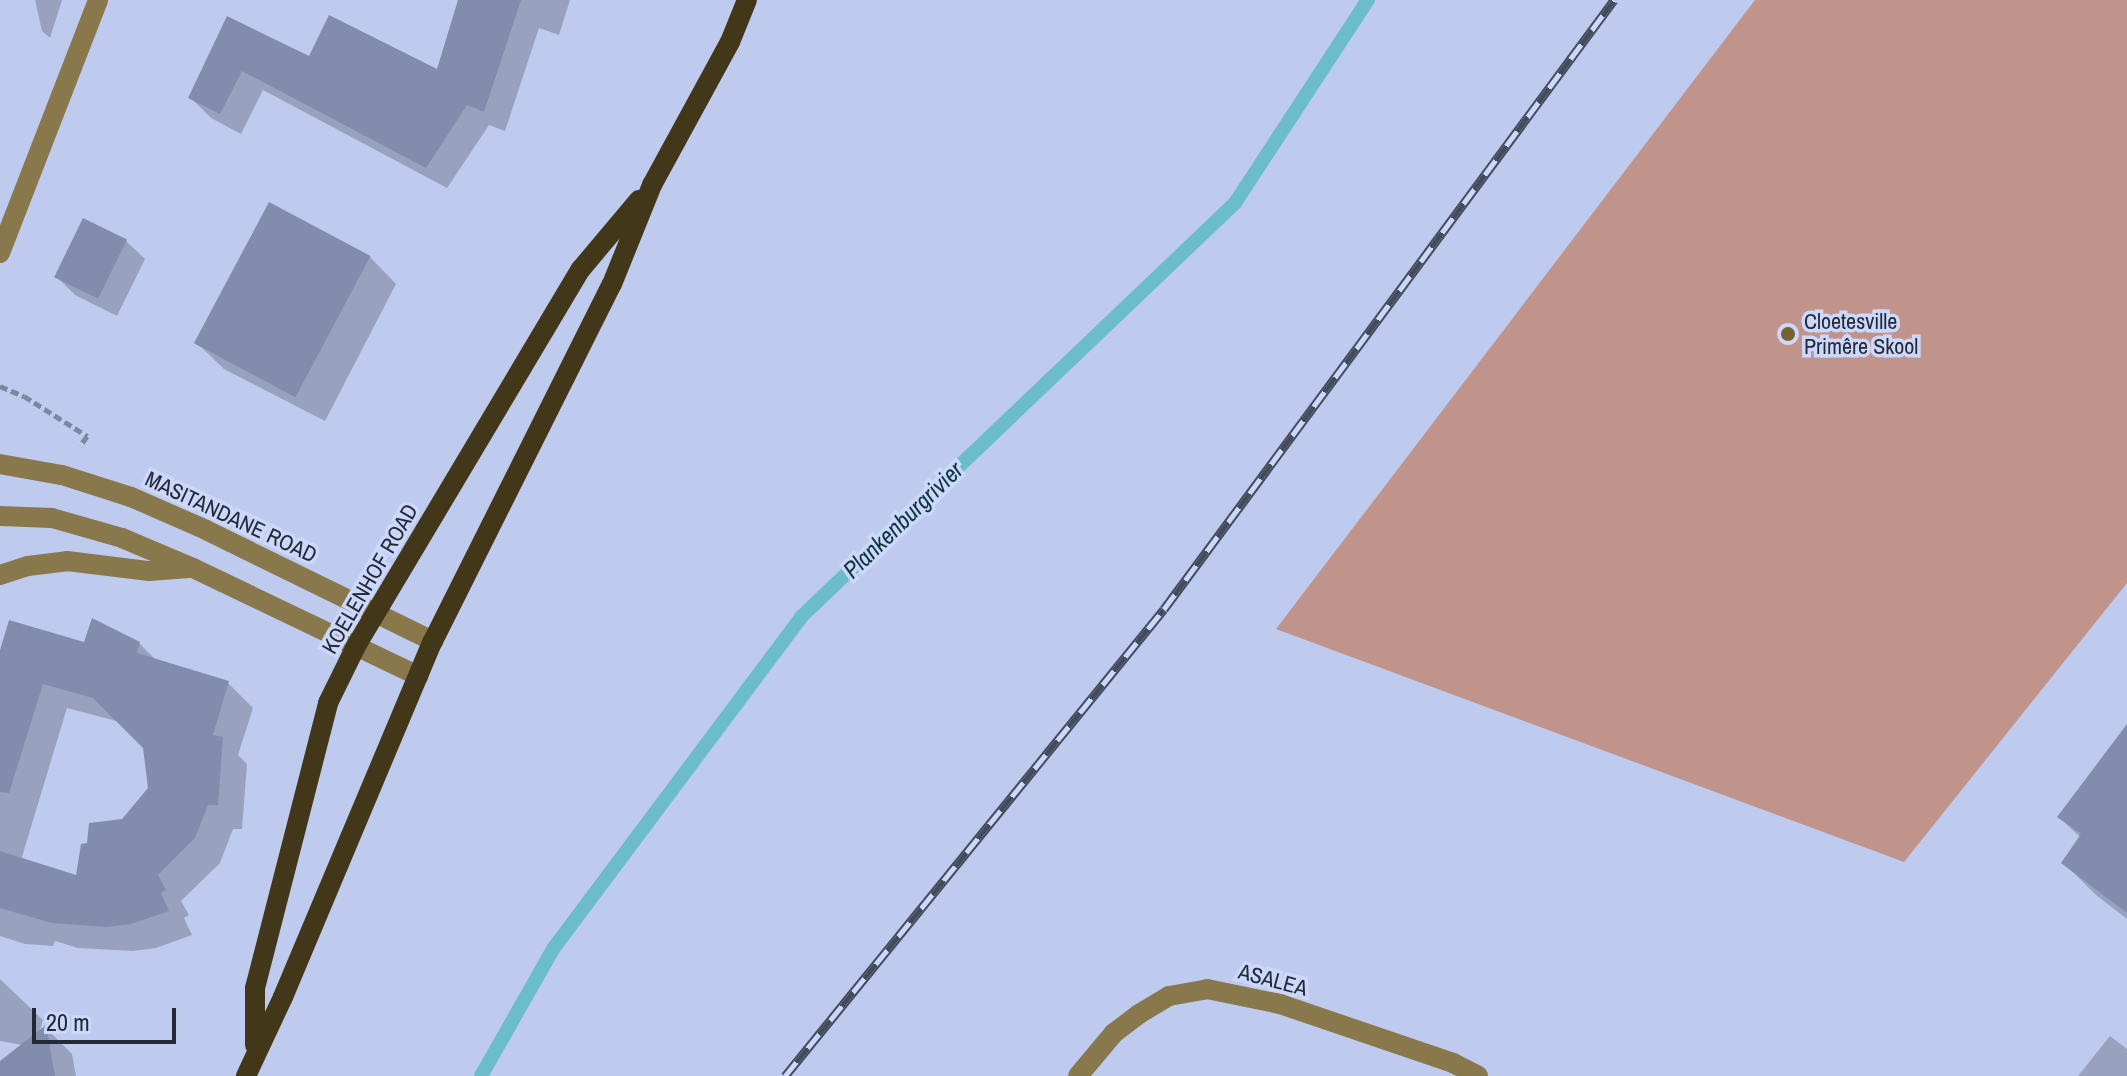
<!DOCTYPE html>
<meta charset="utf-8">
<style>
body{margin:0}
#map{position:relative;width:2127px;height:1076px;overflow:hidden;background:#bfcbee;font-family:"Archivo Narrow",sans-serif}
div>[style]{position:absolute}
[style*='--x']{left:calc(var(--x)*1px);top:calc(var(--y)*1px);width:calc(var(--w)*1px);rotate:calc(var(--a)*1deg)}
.green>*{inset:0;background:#c0938b}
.shadow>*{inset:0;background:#0003}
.stream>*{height:14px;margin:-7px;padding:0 7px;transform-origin:7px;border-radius:7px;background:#6bbdcc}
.building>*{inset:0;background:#828dad;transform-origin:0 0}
.path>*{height:5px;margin-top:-2.5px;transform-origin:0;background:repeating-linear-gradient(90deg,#7e87a1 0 8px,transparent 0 12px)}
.minor>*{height:20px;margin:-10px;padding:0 10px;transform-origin:10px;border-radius:10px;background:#88784c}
.major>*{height:20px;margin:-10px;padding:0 10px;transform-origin:10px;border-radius:10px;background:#423719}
.rail>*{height:9px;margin-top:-4.5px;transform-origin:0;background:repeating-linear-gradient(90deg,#ccd8fb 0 18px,#444b5c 0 36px);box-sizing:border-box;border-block:2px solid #444b5c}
.dots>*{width:22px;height:22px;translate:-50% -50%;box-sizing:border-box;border:4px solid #ccd8fb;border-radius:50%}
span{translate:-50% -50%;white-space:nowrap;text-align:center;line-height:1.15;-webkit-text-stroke:7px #ccd8fb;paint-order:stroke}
.poi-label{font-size:22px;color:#242936}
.left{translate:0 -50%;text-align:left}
.street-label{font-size:22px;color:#242936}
.water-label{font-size:24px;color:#0d363c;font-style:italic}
.scale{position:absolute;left:32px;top:1008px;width:144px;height:36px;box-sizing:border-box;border:4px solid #242936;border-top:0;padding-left:10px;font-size:24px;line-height:28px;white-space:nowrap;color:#242936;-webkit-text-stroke:6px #ccd8fb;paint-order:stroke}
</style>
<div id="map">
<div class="green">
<i style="clip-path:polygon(1755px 0,2127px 0,2127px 583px,1904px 862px,1276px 629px)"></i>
</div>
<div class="shadow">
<i style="clip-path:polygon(35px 0,62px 0,50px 38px,42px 31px)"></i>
<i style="clip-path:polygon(461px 0,570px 0,559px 35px,539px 28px,505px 131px,489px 125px,447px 188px,263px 90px,241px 134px,211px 118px,190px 97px,228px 19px,310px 58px,438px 72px)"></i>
<i style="clip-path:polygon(126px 241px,145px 259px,117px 316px,75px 295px,57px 277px)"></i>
<i style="clip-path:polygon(370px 257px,396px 284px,325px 421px,224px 369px,197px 343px)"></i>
<i style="clip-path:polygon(evenodd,139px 643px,158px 662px,228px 683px,253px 708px,238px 755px,247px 764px,242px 829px,233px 829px,220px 863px,181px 901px,189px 915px,184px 918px,192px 935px,156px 948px,133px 951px,78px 948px,55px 941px,53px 946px,25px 944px,0 936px,0 656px,86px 644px,139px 643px,67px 708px,120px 722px,145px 747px,150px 789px,77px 877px,21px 860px,67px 708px)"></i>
<i style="clip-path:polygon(2127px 728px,2127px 919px,2096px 895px,2063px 862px,2081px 838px,2059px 817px)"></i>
<i style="clip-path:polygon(0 979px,43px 1020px,39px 1033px,46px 1028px,72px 1054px,76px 1076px,10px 1076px,23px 1045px,0 1041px)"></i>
<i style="clip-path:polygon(2110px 1036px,2127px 1049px,2127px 1076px,2078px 1076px)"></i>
</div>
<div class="stream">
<i style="--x:481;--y:1076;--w:146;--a:-60.4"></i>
<i style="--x:553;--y:949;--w:414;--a:-53.2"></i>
<i style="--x:801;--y:617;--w:600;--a:-43.65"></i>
<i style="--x:1235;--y:203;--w:243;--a:-56.8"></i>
</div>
<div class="building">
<i style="clip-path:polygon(458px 0,521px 0,484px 112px,467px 105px,426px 168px,242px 71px,220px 114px,188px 98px,227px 16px,309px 56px,329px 15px,437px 69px)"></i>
<i style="left:269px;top:202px;width:115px;height:160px;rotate:28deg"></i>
<i style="left:83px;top:218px;width:49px;height:66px;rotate:26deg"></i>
<i style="clip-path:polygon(92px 618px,140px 642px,137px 653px,229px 681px,213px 735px,223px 737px,218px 805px,208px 805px,195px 838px,158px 875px,166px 890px,161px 893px,169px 911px,131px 924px,107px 927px,52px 923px,0 908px,0 851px,76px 875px,81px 844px,87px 843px,89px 823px,122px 819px,148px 788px,143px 748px,93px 698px,43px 684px,9px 793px,0 792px,0 650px,9px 620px,84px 642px)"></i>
<i style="clip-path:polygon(2127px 724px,2127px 913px,2061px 863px,2081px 834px,2057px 817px)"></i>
<i style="clip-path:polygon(46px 1025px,55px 1076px,0 1076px,0 1061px)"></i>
</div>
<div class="path">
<i style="--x:0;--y:386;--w:26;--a:23"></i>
<i style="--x:24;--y:396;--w:75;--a:32.4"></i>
<i style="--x:87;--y:436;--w:12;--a:125"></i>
</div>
<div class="minor">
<i style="--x:0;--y:253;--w:271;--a:-68.8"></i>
<i style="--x:0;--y:464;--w:63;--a:10.1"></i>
<i style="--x:62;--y:475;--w:72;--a:17.7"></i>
<i style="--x:131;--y:497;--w:82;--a:23.7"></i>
<i style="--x:206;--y:530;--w:253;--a:26.1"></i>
<i style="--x:0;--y:516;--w:52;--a:2.2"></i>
<i style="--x:52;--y:518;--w:73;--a:15.9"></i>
<i style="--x:122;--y:538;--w:77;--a:22.9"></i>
<i style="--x:193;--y:568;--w:250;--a:25.6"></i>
<i style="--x:0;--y:575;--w:29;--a:-18"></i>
<i style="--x:28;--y:566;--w:39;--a:-7"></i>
<i style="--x:67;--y:561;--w:83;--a:7"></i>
<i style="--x:149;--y:571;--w:40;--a:-4.3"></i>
<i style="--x:1078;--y:1076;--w:56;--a:-50.1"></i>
<i style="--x:1114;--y:1033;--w:31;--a:-37"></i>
<i style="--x:1139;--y:1014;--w:35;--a:-31"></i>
<i style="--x:1169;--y:996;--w:39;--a:-10"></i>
<i style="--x:1207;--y:989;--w:75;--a:11.6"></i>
<i style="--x:1280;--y:1004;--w:183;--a:18.8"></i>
<i style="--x:1453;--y:1063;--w:28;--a:27"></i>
</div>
<div class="major">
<i style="--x:255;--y:1045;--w:57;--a:-90"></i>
<i style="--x:255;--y:988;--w:294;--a:-75.6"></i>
<i style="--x:328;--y:703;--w:64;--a:-63.8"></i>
<i style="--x:356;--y:646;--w:439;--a:-59.2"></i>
<i style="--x:581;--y:269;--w:90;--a:-50"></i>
<i style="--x:246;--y:1076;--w:87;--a:-64.9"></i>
<i style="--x:283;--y:997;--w:386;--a:-67.2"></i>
<i style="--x:433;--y:641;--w:399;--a:-63.4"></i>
<i style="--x:612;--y:284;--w:107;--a:-68"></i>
<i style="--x:652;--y:185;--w:163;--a:-61.4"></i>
<i style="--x:730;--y:42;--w:45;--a:-68"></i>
</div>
<div class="rail">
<i style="--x:785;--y:1076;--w:601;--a:-50.94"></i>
<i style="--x:1164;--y:609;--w:757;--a:-53.54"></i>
</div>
<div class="dots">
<i style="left:1788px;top:334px;background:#756432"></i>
</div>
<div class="poi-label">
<span class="left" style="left:1804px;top:334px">Cloetesville<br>Primêre Skool</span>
</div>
<div class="street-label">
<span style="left:231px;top:517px;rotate:25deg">MASITANDANE ROAD</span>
<span style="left:370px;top:579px;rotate:-60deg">KOELENHOF ROAD</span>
<span style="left:1273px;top:980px;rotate:15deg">ASALEA</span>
</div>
<div class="water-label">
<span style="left:903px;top:520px;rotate:-44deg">Plankenburgrivier</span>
</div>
<div class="scale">20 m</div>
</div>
